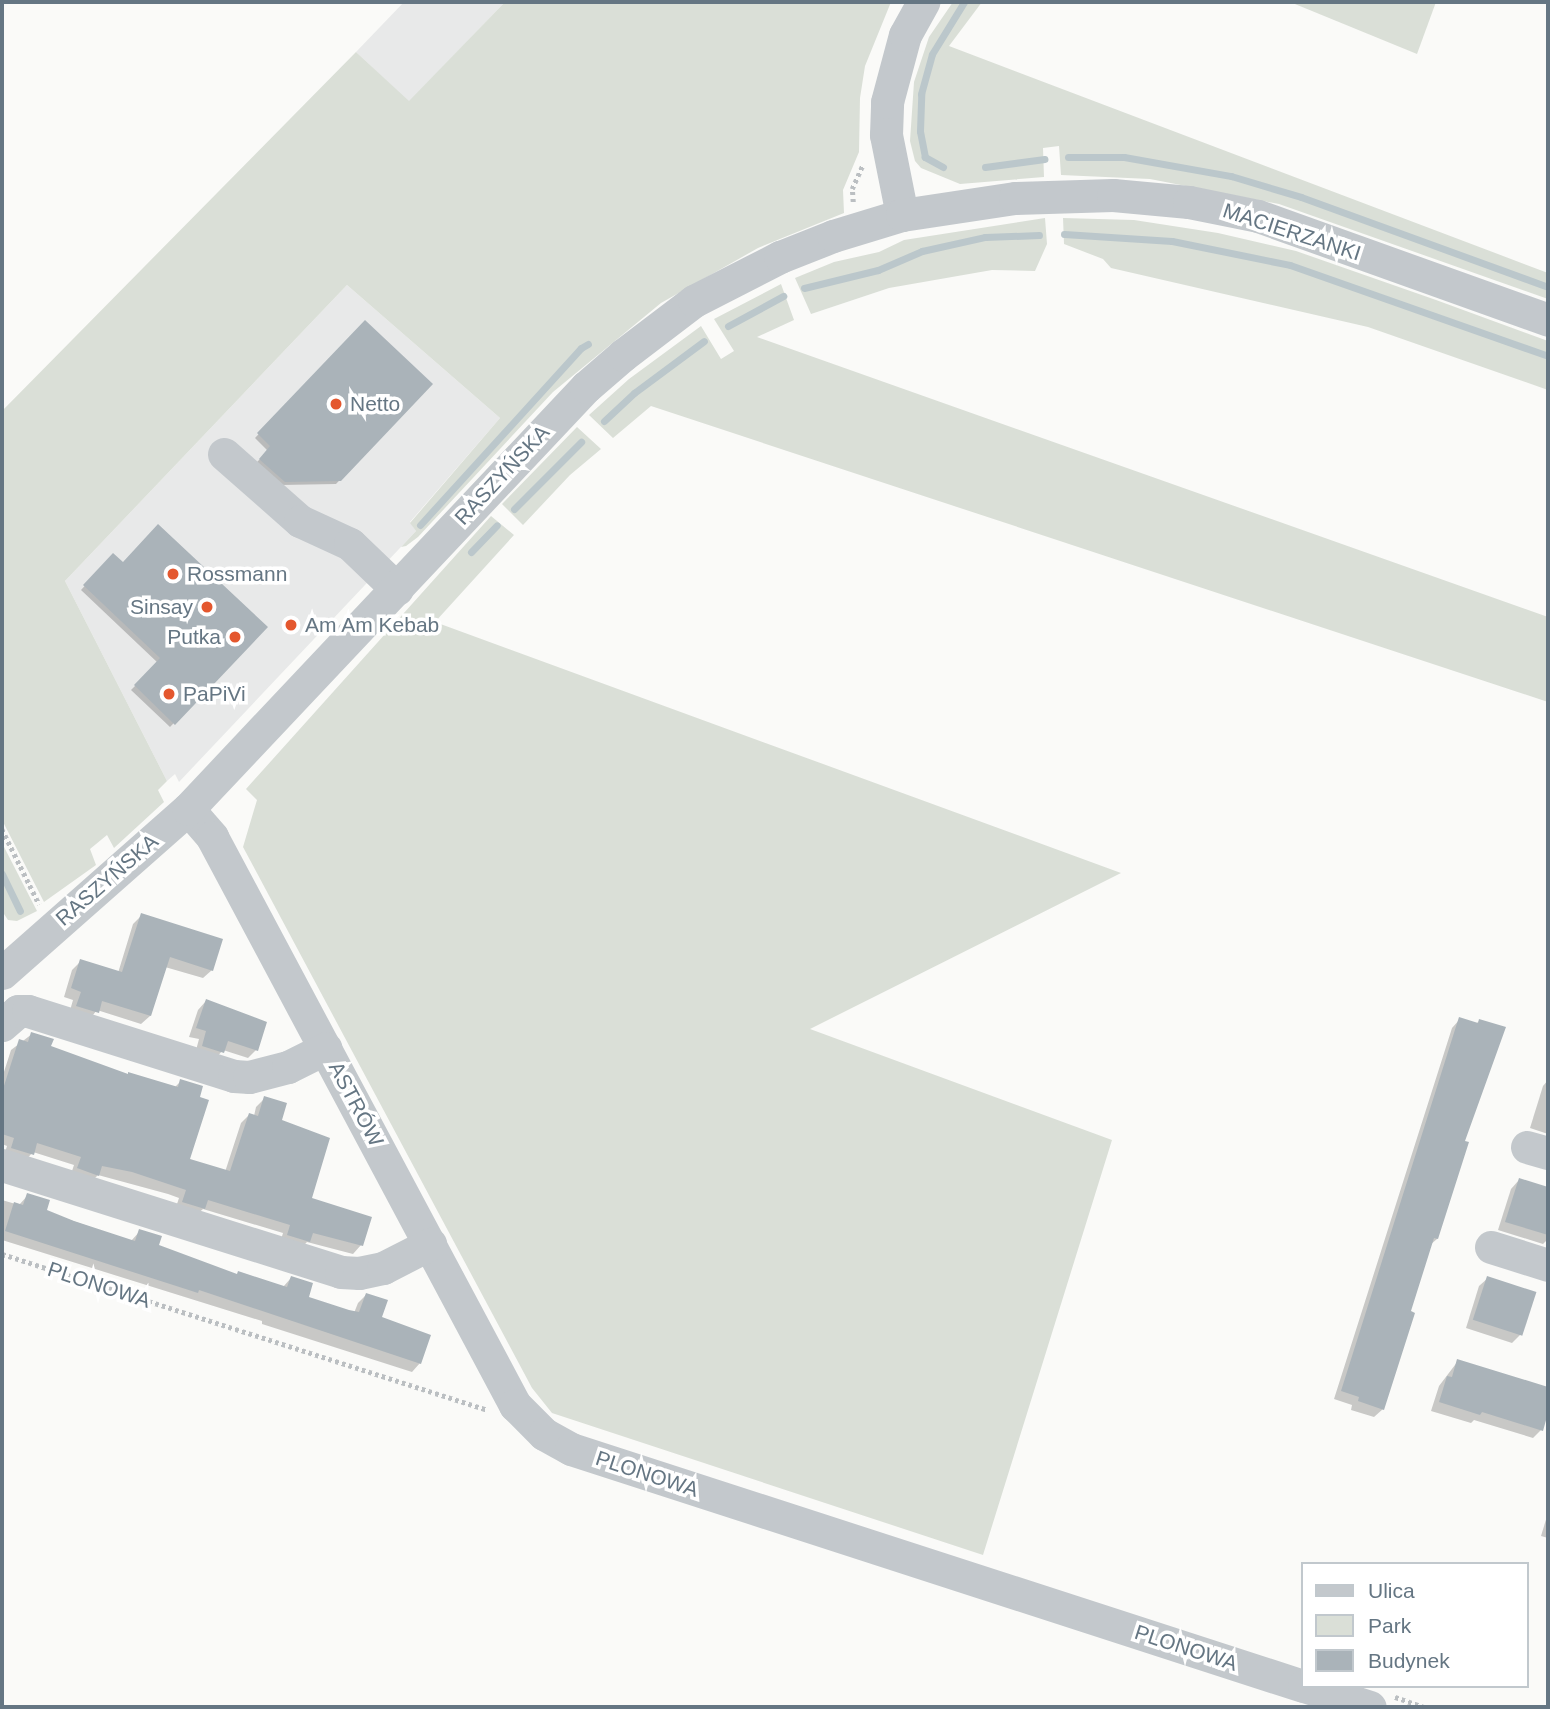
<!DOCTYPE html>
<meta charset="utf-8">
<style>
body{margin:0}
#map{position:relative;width:1550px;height:1709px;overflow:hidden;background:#fafaf8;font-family:Helvetica,sans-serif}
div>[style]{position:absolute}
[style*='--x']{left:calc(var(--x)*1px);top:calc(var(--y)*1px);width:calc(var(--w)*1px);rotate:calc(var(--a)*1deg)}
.built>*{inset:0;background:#e8e9e9}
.green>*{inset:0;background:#dadfd7}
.shadow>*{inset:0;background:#0003}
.stream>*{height:7px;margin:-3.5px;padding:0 3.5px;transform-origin:3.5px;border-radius:3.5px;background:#bbc7cb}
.building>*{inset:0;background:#aab3b9;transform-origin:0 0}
.path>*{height:4.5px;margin-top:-2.25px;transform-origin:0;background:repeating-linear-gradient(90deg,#bbbfc2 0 3.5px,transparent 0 7px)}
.minor>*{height:33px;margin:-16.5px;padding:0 16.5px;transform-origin:16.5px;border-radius:16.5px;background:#c3c8cc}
.dots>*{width:19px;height:19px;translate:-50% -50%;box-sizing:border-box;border:4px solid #fff;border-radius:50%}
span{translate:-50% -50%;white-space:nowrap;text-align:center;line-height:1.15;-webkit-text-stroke:7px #fff;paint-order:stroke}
.street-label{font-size:21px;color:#657683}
.poi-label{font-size:21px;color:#657683}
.left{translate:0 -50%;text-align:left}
.right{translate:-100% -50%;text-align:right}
.frame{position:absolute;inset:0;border:4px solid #657683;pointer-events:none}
.legend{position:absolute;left:1301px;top:1562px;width:228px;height:126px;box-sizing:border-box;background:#fff;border:2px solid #c1c8cd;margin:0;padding:9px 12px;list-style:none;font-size:21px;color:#657683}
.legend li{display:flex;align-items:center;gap:14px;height:35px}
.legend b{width:35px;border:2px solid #c1c8cd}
</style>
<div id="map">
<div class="built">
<i style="clip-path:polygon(404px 2px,505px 2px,409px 102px,356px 52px)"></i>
<i style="clip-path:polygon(347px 285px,500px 418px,410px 522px,416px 531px,179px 782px,175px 774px,167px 781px,65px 581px)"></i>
</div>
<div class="green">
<i style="clip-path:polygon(505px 2px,891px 2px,865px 66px,860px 98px,859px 152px,843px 190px,844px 213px,758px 248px,661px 303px,553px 392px,418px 537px,406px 546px,401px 547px,416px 531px,410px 523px,500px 418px,347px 285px,65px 581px,167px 781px,158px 790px,164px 802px,114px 848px,107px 835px,90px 849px,96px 865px,44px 902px,2px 820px,2px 411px,356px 52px,409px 101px)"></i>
<i style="clip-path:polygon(953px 2px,982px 2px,949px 46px,1548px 273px,1548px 299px,1279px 204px,1150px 179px,1061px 175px,1059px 146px,1043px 148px,1044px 177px,960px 184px,921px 168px,915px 161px,910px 141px,914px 82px,929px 37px)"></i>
<i style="clip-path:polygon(1290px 2px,1436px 2px,1417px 54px)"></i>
<i style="clip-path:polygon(1045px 218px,1047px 244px,1035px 271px,992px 270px,889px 288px,811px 314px,795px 278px,834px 262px,879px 252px,904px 240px)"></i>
<i style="clip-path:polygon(1063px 218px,1134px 220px,1218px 233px,1296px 251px,1436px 300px,1548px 341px,1548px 390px,1368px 327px,1111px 268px,1103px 259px,1064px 244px)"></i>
<i style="clip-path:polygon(781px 284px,794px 320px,757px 337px,1548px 617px,1548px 702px,651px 406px,613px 438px,589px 415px,629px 379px,701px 326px,721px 359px,734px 351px,714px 319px)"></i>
<i style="clip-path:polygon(577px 427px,601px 449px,570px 475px,523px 525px,502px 504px)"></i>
<i style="clip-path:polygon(491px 516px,514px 535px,435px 622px,1121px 873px,810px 1029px,1112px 1140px,983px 1555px,552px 1413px,532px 1388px,243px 847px,257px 800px,246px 789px)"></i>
<i style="clip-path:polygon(2px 843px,37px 911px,17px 921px,8px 920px,2px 911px)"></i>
</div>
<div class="shadow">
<i style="clip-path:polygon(365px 322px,430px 384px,336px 484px,281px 485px,256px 463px,268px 451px,255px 438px)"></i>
<i style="clip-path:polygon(113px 555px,123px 564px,265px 628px,170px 727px,131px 690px,158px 663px,81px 590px)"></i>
<i style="clip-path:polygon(142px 915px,212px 970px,203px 978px,165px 967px,150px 1016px,141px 1024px,97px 1010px,89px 1020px,69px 1014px,73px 1000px,64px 997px,72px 970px,81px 961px,118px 973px,133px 924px)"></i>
<i style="clip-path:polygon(206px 1001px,256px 1050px,248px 1058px,223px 1050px,214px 1060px,195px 1054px,199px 1039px,189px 1037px,198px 1010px)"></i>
<i style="clip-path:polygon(1460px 1019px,1476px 1024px,1479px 1021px,1462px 1142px,1437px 1239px,1430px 1245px,1409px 1312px,1383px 1409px,1374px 1417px,1351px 1410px,1352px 1405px,1334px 1399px,1452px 1028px)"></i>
<i style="clip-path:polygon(32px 1034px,49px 1048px,127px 1076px,174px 1088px,181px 1081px,188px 1160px,225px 1172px,241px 1123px,249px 1115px,254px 1116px,256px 1107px,265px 1098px,279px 1121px,309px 1199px,361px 1245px,353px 1254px,307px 1242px,300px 1249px,280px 1243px,283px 1233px,203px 1209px,195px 1216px,175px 1210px,179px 1198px,168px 1194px,98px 1175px,90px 1183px,70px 1177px,74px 1165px,33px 1152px,24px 1162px,4px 1156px,7px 1146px,2px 1144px,2px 1078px,11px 1050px)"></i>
<i style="clip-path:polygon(1548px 1080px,1548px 1134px,1530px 1128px,1543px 1086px)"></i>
<i style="clip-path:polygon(1519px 1180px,1548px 1189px,1548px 1239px,1543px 1244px,1498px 1230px,1511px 1189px)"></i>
<i style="clip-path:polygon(28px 1195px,44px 1211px,131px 1241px,140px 1231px,156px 1246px,236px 1276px,283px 1287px,291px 1278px,307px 1298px,354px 1313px,358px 1303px,366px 1295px,380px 1318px,420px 1363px,412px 1372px,262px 1324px,262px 1321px,2px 1240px,2px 1200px,19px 1205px)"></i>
<i style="clip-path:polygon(1488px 1278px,1521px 1334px,1512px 1343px,1466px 1328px,1479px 1286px)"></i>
<i style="clip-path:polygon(1458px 1361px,1548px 1389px,1548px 1407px,1541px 1430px,1533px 1438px,1474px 1420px,1471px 1423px,1431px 1411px,1439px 1386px)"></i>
<i style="clip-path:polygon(1548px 1513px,1548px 1538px,1541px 1536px)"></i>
</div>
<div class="stream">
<i style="--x:1068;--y:157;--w:56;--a:0"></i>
<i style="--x:1124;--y:157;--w:109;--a:10.1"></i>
<i style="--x:1231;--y:176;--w:73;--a:16.7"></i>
<i style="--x:1301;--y:197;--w:263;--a:20"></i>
<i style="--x:943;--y:167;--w:21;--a:-151"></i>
<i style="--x:925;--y:157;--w:26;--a:-101"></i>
<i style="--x:920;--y:131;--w:37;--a:-88"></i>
<i style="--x:921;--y:94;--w:41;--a:-74.6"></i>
<i style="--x:932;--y:54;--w:61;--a:-58.4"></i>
<i style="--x:985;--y:167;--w:60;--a:-7.7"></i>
<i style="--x:1064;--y:234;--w:108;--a:3.7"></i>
<i style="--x:1172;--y:241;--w:120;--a:11.5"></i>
<i style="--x:1290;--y:265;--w:274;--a:19.4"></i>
<i style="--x:804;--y:288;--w:76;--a:-13.7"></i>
<i style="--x:878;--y:270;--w:48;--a:-23.4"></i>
<i style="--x:922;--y:251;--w:65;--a:-12.5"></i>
<i style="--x:985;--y:237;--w:54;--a:-2.1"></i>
<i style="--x:728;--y:326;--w:63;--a:-28.6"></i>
<i style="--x:604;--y:421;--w:41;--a:-43"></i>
<i style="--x:634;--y:393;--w:87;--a:-36.6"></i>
<i style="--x:514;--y:509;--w:95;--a:-45"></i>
<i style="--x:420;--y:525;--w:239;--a:-47.7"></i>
<i style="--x:581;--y:348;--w:8;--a:-30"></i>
<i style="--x:471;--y:552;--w:37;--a:-46"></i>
<i style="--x:2;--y:874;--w:41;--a:64.1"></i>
</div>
<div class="building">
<i style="clip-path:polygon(365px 320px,433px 384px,341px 481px,285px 482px,259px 459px,270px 446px,257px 433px)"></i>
<i style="clip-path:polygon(158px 524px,268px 627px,175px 725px,134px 685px,160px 658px,83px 585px,113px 553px,123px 562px)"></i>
<i style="clip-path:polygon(141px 913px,223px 939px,213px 971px,170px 957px,151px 1016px,102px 1001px,99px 1013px,76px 1006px,81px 992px,71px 988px,80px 959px,122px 972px)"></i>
<i style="clip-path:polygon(206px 999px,267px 1022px,258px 1051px,228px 1041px,224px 1053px,202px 1046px,206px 1031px,196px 1028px)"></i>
<i style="clip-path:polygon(1459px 1017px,1478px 1023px,1479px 1019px,1506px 1027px,1465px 1141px,1469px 1142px,1438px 1239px,1434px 1238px,1411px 1311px,1415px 1313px,1384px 1410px,1358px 1401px,1359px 1397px,1341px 1391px)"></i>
<i style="clip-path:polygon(31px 1032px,54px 1039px,51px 1046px,128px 1074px,128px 1072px,178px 1087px,180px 1079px,203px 1086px,200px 1097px,209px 1100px,190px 1159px,230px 1171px,249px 1113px,258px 1116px,264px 1096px,287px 1103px,282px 1120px,330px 1138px,312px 1198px,372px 1217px,363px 1246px,313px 1233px,310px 1242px,287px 1235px,290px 1225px,208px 1200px,205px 1209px,182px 1202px,186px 1190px,132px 1172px,102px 1166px,99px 1176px,77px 1168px,81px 1157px,37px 1143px,34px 1155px,11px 1148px,14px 1138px,2px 1134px,2px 1092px,19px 1039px,28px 1042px)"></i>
<i style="clip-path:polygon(1519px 1178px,1548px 1187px,1548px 1235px,1505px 1222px)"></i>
<i style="clip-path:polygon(27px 1193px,50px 1200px,47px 1210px,74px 1221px,135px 1241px,139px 1229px,162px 1236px,159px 1245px,237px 1274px,238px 1271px,287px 1287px,291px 1276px,313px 1283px,309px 1297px,349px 1310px,359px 1312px,366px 1293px,388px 1300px,382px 1317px,431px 1335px,421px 1364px,199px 1290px,198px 1293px,5px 1231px,14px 1202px,23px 1205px)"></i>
<i style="left:1487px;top:1276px;width:52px;height:46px;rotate:18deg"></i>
<i style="clip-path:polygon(1457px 1359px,1548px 1387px,1548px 1413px,1543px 1431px,1482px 1412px,1480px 1415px,1439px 1402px,1447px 1376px,1452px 1377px)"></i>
</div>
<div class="path">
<i style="--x:853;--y:202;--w:13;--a:-94"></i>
<i style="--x:852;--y:189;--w:27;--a:-66"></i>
<i style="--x:2;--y:829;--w:84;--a:63.7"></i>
<i style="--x:2;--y:1254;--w:510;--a:17.8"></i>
<i style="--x:1395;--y:1697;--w:31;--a:19"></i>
</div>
<div class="minor">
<i style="--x:902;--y:215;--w:82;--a:-101.3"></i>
<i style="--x:886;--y:135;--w:33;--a:-88"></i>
<i style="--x:887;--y:102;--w:69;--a:-75"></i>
<i style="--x:905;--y:35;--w:38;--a:-61"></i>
<i style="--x:224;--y:454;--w:101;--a:41.4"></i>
<i style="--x:300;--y:521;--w:55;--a:24.7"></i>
<i style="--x:350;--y:544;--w:65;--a:43.8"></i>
<i style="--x:188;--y:809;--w:37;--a:49"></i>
<i style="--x:212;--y:837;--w:644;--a:61.92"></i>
<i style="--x:515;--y:1405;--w:41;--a:45"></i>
<i style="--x:544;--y:1434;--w:31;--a:29"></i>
<i style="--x:571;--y:1449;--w:769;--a:17.94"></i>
<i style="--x:2;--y:973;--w:248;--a:-41.4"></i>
<i style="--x:188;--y:809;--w:580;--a:-46.68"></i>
<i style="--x:586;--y:387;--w:49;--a:-40.9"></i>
<i style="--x:623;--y:355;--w:89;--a:-37.3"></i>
<i style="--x:694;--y:301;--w:97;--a:-27.1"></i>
<i style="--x:780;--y:257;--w:57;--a:-21.6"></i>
<i style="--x:833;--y:236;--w:72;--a:-16.9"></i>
<i style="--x:902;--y:215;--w:114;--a:-8.6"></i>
<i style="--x:1015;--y:198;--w:98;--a:-1.8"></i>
<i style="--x:1113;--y:195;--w:76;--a:5.3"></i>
<i style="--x:1189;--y:202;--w:70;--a:11.5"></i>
<i style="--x:1258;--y:216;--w:308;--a:19.7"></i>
<i style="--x:2;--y:1025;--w:21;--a:-41"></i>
<i style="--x:18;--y:1011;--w:10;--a:0"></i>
<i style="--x:28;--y:1011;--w:216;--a:17.5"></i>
<i style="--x:234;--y:1076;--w:15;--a:4"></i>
<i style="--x:249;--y:1077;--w:40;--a:-14.4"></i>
<i style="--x:288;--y:1067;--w:42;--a:-26.6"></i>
<i style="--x:1527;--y:1147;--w:22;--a:16"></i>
<i style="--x:2;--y:1165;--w:355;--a:17.5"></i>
<i style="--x:341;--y:1272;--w:18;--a:3"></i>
<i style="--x:359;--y:1273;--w:25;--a:-12"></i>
<i style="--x:383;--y:1268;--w:53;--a:-27.1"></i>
<i style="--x:1491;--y:1247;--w:60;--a:17.5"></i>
<i style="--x:1304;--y:1686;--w:69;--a:17.7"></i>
</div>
<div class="dots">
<i style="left:336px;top:404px;background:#e4572e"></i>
<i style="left:173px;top:574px;background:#e4572e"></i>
<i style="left:207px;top:607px;background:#e4572e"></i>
<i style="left:291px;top:625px;background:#e4572e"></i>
<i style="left:235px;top:637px;background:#e4572e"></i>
<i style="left:169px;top:694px;background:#e4572e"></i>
</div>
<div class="street-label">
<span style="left:1292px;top:232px;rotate:18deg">MACIERZANKI</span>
<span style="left:502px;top:475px;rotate:-47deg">RASZYŃSKA</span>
<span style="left:107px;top:880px;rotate:-41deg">RASZYŃSKA</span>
<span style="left:356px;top:1104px;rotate:62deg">ASTRÓW</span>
<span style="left:99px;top:1285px;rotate:18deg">PLONOWA</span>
<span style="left:647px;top:1474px;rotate:18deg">PLONOWA</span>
<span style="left:1186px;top:1648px;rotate:18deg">PLONOWA</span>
</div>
<div class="poi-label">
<span class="left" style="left:350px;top:404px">Netto</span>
<span class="left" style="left:187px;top:574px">Rossmann</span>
<span class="right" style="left:193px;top:607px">Sinsay</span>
<span class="left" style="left:305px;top:625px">Am Am Kebab</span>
<span class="right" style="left:221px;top:637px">Putka</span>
<span class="left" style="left:183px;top:694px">PaPiVi</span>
</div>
<div class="frame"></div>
<ul class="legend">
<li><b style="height:9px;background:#c3c8cc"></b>Ulica</li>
<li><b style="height:19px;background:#dadfd7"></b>Park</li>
<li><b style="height:19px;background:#aab3b9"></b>Budynek</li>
</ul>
</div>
